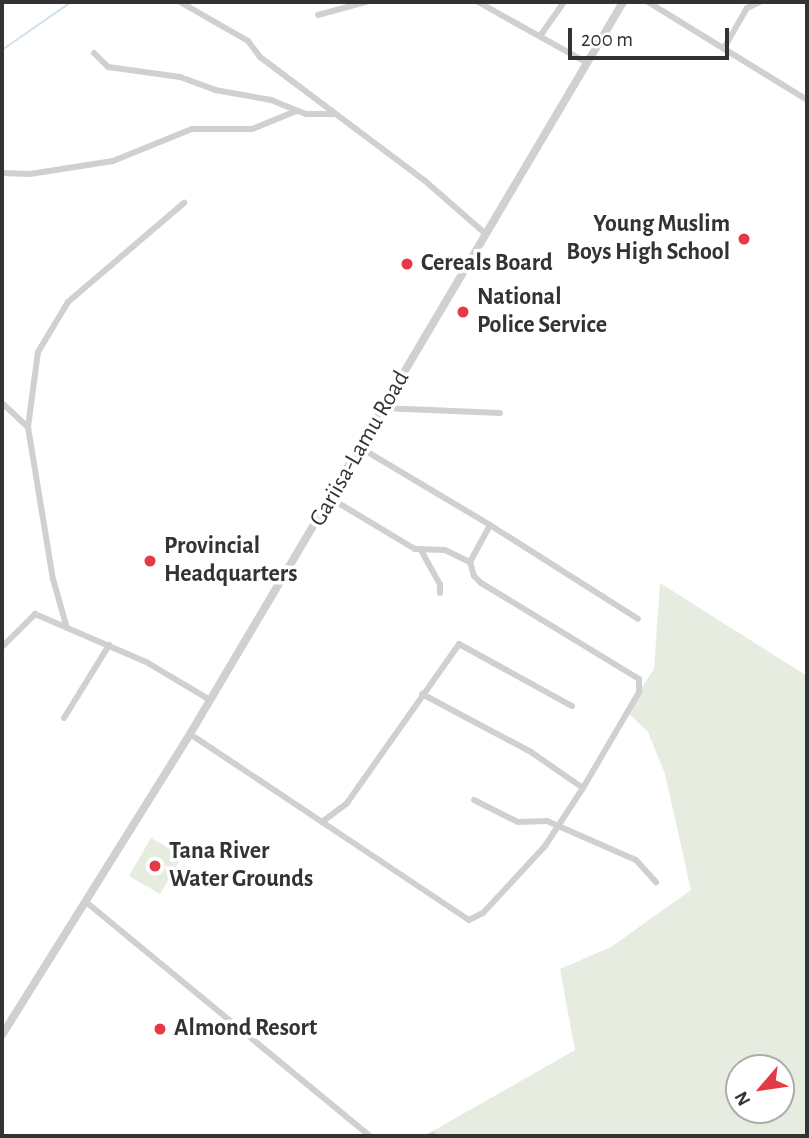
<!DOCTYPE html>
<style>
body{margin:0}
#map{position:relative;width:809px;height:1138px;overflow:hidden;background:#fff;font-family:"Alegreya Sans",sans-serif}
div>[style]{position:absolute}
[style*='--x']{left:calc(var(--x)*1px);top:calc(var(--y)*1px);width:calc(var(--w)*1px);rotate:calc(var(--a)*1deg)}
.green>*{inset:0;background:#e6ecdf;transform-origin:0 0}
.stream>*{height:2px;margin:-1px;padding:0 1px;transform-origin:1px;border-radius:1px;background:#cfe2ee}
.minor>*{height:6px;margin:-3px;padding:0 3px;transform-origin:3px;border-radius:3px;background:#d0d0d0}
.tertiary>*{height:8px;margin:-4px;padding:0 4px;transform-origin:4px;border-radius:4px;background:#d0d0d0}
.dots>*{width:19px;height:19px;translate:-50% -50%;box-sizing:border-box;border:4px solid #fff;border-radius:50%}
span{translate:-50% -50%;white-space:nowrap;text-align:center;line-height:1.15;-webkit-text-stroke:7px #fff;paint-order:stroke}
.poi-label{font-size:24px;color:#333;font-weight:700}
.right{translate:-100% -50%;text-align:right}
.left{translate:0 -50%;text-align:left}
.street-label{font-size:24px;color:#333}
.frame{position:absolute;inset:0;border:4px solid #333;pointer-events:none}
.north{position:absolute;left:725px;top:1054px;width:70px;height:70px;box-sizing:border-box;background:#fff;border:2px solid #adadad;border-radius:50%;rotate:241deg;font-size:19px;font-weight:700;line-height:28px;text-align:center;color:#333}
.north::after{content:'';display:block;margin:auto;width:24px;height:32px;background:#e63946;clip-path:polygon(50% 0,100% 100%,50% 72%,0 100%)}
.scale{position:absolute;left:568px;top:28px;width:161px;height:32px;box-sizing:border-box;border:4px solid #333;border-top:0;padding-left:9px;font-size:21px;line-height:24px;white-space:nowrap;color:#333;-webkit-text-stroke:5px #fff;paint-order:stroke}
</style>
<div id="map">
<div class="green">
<i style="clip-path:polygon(evenodd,660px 583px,807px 676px,807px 1136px,424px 1136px,575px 1050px,560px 969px,611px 947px,691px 890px,665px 774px,648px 732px,626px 711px,654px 669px,660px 583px,739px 1068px,781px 1068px,781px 1110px,739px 1110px,739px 1068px)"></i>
<i style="left:151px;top:838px;width:36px;height:44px;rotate:30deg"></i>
</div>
<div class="stream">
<i style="--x:2;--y:50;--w:84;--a:-34.8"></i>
</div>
<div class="minor">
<i style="--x:180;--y:2;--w:78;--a:29.8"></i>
<i style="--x:248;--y:41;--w:20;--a:53"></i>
<i style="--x:260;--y:57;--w:205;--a:36.9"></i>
<i style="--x:424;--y:180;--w:82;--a:41.1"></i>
<i style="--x:478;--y:2;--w:124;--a:29.1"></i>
<i style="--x:648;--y:2;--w:187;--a:31.6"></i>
<i style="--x:318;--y:15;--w:50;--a:-15.2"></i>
<i style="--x:540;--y:36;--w:42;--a:-54.8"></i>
<i style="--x:724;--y:48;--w:46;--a:-60.1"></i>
<i style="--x:747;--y:8;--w:14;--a:-25"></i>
<i style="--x:94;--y:53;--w:20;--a:45"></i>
<i style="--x:108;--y:67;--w:73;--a:7.9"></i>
<i style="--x:180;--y:77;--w:37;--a:20"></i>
<i style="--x:215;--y:90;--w:57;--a:10.1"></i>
<i style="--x:271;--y:100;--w:38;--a:22"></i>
<i style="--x:306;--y:114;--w:29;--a:0"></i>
<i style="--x:2;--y:173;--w:28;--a:2"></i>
<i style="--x:30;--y:174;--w:84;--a:-8.9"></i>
<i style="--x:113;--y:161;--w:85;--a:-22.1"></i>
<i style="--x:192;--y:129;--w:60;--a:0"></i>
<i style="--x:252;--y:129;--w:48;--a:-22.2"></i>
<i style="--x:2;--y:403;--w:35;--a:43"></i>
<i style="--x:28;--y:427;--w:154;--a:80.7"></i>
<i style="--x:53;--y:579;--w:48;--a:74.2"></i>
<i style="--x:383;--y:408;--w:117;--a:2.4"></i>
<i style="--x:28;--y:427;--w:76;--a:-82.4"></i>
<i style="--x:38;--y:352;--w:58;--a:-59"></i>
<i style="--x:68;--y:302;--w:153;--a:-40.5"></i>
<i style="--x:330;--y:498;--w:99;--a:31"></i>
<i style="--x:415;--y:549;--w:30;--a:2"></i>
<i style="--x:445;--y:550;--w:28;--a:26"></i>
<i style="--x:490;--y:525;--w:175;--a:32.4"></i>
<i style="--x:422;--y:552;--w:37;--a:61"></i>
<i style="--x:440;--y:584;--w:9;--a:90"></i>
<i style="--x:2;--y:647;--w:47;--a:-45"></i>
<i style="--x:35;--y:614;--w:123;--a:23.4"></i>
<i style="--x:148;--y:663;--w:72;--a:30.8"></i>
<i style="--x:422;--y:694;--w:123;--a:28"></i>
<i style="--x:531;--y:752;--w:63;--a:34.7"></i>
<i style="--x:64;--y:718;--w:86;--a:-58.3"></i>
<i style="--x:190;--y:734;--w:335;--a:33.7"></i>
<i style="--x:469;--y:920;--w:16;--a:-27"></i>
<i style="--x:483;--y:913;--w:91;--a:-47.2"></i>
<i style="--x:545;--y:846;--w:69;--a:-56.8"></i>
<i style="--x:583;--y:788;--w:111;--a:-59.7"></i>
<i style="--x:639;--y:692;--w:13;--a:-90"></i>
<i style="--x:639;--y:679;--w:185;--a:-148.7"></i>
<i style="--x:481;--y:583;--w:10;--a:-135"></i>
<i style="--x:474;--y:576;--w:15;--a:-106"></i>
<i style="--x:470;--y:562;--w:42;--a:-61.6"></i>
<i style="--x:490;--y:525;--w:152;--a:-149.2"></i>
<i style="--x:474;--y:800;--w:49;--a:26.6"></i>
<i style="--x:518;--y:822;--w:29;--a:-2"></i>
<i style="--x:547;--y:821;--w:97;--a:23.7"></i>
<i style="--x:636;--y:860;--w:30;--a:48"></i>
<i style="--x:322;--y:822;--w:31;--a:-37"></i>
<i style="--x:347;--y:803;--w:194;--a:-54.8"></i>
<i style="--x:459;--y:644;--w:129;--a:28.8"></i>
<i style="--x:86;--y:902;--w:368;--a:39.5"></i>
<i style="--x:430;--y:1136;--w:3;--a:-18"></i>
</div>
<div class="tertiary">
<i style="--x:2;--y:1035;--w:355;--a:-58"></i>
<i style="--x:190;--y:734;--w:850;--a:-59.39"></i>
</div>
<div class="dots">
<i style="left:744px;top:239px;background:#e63946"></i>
<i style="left:407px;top:264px;background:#e63946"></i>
<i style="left:463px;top:312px;background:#e63946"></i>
<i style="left:150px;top:561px;background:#e63946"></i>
<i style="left:155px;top:866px;background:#e63946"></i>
<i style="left:160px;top:1029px;background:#e63946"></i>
</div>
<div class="poi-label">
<span class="right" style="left:730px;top:239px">Young Muslim<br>Boys High School</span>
<span class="left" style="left:421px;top:264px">Cereals Board</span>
<span class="left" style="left:477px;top:312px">National<br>Police Service</span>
<span class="left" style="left:164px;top:561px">Provincial<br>Headquarters</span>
<span class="left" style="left:169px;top:866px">Tana River<br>Water Grounds</span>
<span class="left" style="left:174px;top:1029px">Almond Resort</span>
</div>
<div class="street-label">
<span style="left:360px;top:449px;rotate:-60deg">Gariisa-Lamu Road</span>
</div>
<div class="frame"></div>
<div class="north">N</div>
<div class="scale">200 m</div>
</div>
